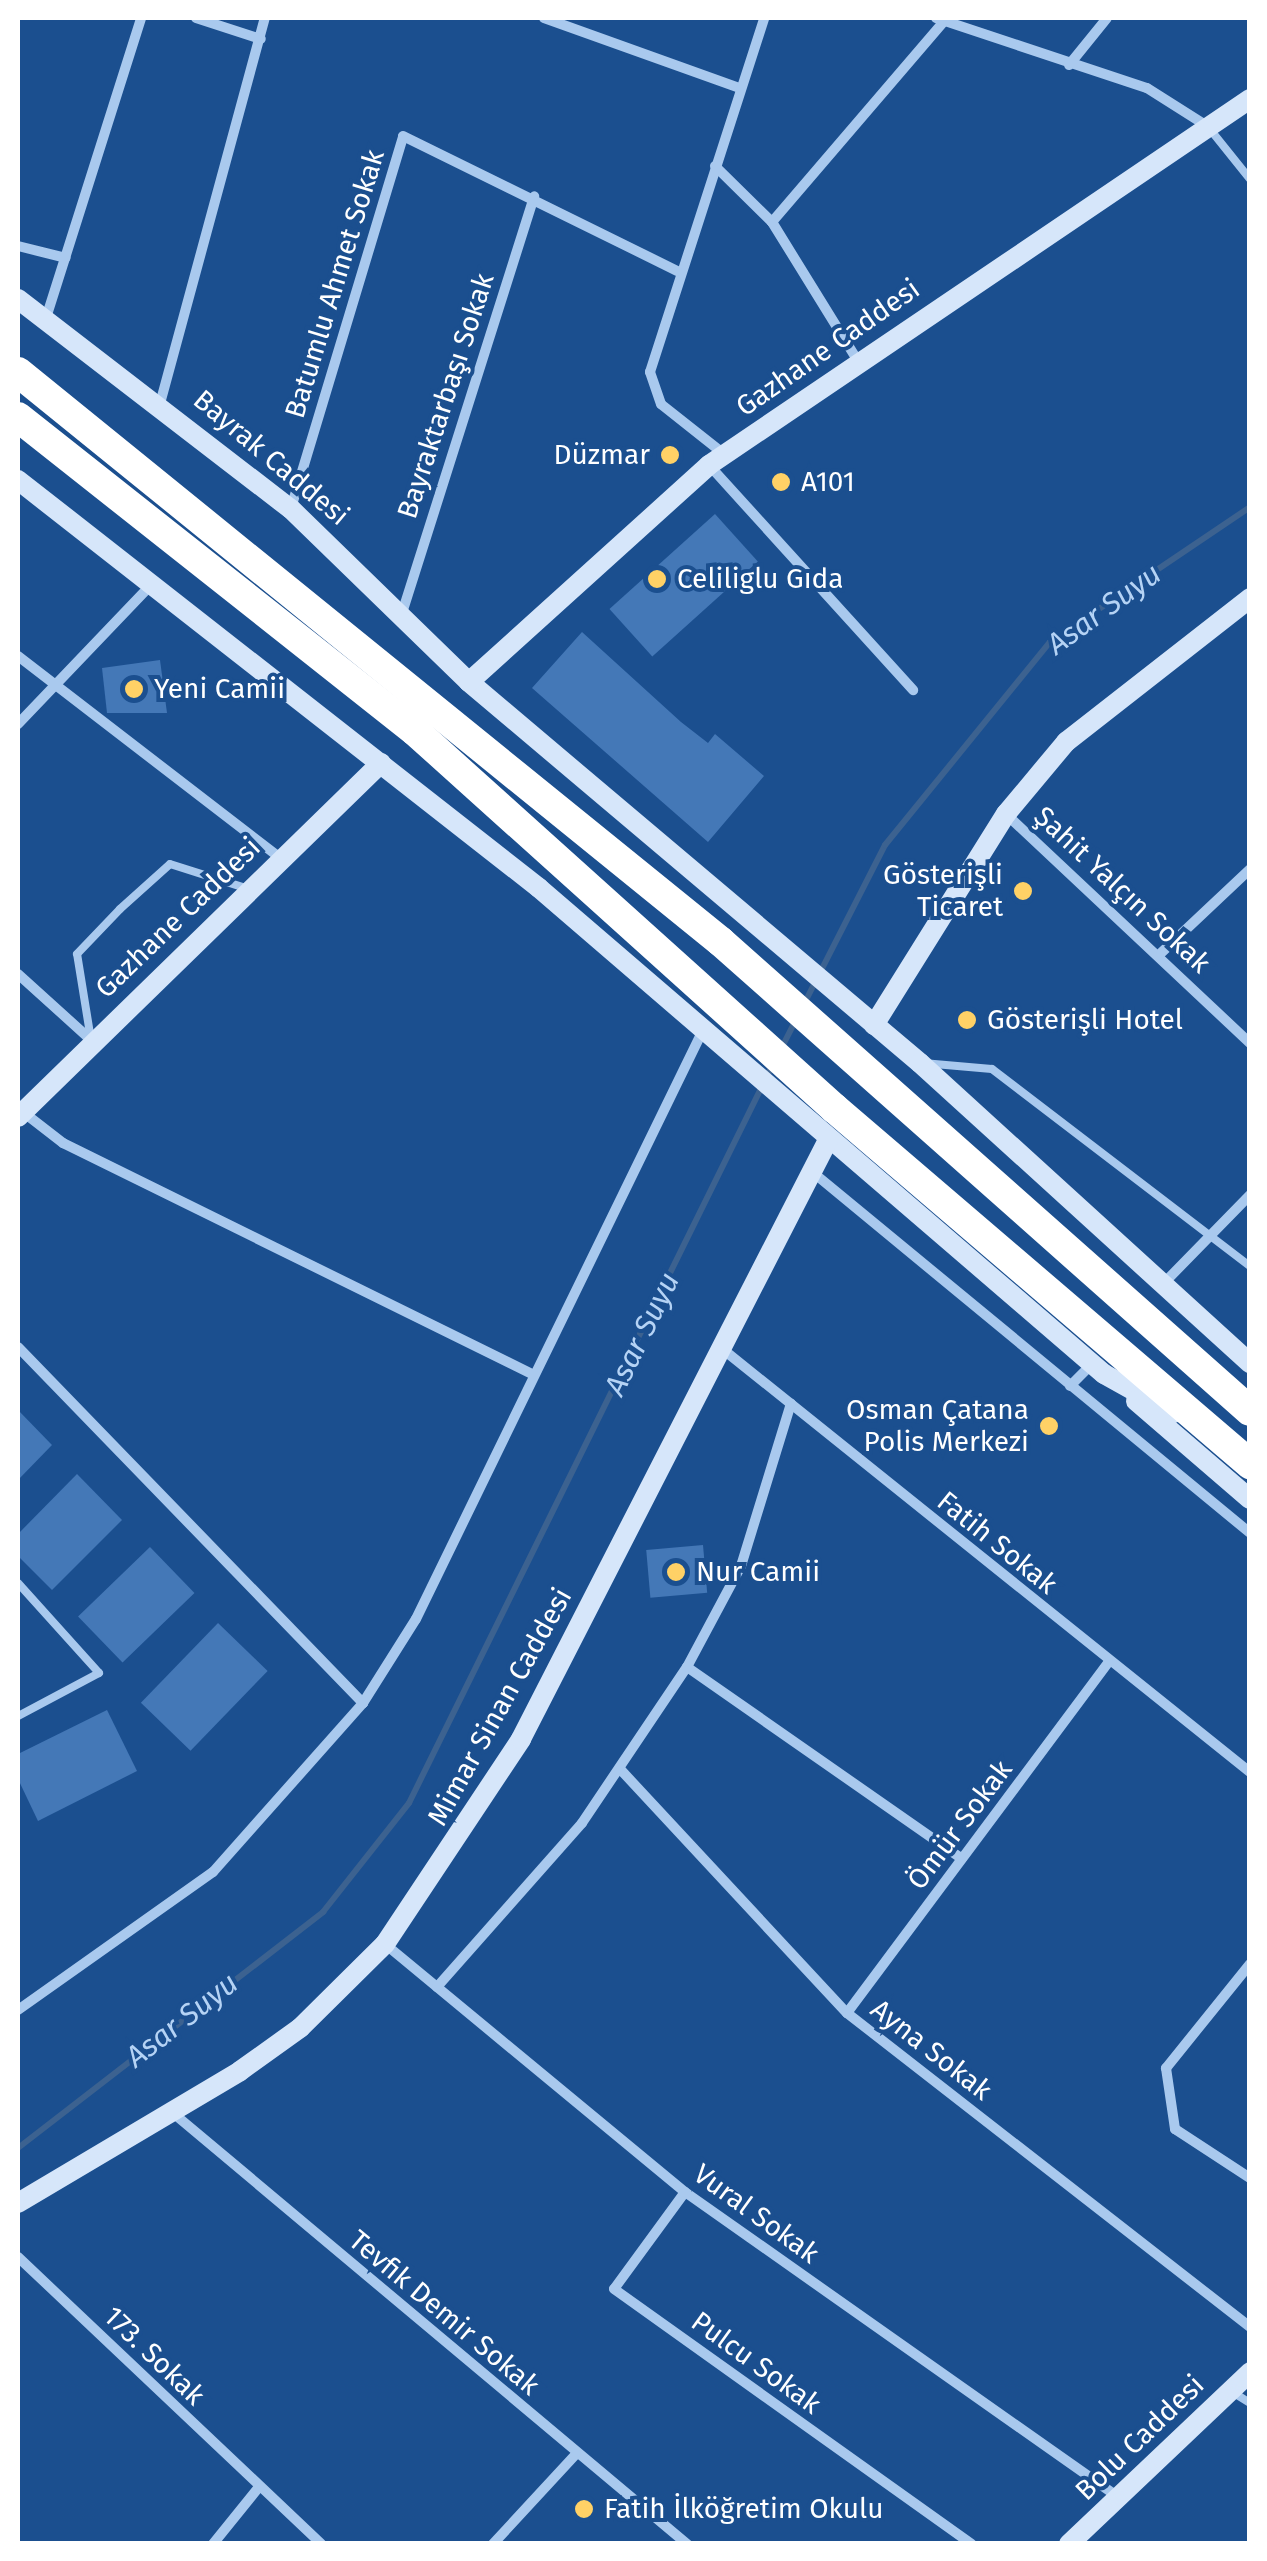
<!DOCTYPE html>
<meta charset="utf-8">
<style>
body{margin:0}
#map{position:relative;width:1267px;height:2561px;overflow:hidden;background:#1b4f8f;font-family:"Fira Sans",sans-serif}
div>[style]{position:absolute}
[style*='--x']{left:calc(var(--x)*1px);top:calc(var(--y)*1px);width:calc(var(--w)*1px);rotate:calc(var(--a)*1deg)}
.stream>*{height:6px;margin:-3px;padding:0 3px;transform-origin:3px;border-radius:3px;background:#3c6290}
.building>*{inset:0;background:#4478b7;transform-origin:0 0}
.lane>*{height:8px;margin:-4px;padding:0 4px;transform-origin:4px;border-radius:4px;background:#a9c9ee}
.street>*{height:10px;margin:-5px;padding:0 5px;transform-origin:5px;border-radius:5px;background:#a9c9ee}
.secondary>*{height:20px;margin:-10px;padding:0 10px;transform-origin:10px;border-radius:10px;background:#d6e6fa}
.highway>*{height:30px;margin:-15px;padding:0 15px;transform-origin:15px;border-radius:15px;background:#fff}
.dots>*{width:28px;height:28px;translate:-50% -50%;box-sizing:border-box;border:5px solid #1b4f8f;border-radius:50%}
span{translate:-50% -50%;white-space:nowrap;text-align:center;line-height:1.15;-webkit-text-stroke:8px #1b4f8f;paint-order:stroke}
.street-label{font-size:28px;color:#fff}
.poi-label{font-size:28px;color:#fff}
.right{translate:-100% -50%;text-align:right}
.left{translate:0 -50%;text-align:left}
.water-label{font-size:30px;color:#b5d3f5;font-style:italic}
.frame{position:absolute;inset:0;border:20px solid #fff;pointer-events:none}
</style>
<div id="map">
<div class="stream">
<i style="--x:804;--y:1004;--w:178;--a:-63"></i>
<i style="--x:885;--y:845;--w:262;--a:-50.9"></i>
<i style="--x:1050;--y:642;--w:241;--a:-34"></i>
<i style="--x:781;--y:1049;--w:33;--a:-63"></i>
<i style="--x:18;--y:2148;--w:386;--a:-37.7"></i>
<i style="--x:323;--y:1912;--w:139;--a:-51.7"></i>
<i style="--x:409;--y:1803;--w:824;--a:-63.78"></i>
</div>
<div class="building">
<i style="left:715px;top:514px;width:64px;height:142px;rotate:48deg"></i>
<i style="clip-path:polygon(582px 632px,681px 722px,708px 743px,715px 734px,764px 776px,708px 842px,532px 688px)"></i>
<i style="clip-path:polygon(160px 660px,167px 713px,107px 713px,102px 668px)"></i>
<i style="clip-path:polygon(18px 1410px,52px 1445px,18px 1480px)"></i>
<i style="clip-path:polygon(77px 1474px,122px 1520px,52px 1590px,18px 1556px,18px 1534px)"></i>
<i style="left:703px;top:1545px;width:48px;height:57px;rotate:85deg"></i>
<i style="left:150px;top:1547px;width:64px;height:100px;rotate:46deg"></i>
<i style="left:218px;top:1623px;width:69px;height:111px;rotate:44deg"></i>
<i style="clip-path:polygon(107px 1710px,137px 1771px,38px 1821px,18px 1779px,18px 1754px)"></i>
</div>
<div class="lane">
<i style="--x:1209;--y:128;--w:65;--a:51.2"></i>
<i style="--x:91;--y:1040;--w:87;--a:-99.2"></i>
<i style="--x:77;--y:954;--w:62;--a:-46.3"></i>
<i style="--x:120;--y:909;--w:67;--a:-42"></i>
<i style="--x:170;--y:864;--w:83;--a:17.6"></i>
<i style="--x:923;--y:1063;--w:69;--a:5"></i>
<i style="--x:992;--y:1069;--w:325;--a:37.4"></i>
<i style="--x:18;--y:1583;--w:121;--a:48"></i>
<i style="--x:99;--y:1673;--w:92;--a:152"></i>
<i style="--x:1234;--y:2393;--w:19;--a:32"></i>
</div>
<div class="street">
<i style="--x:196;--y:18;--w:68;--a:17.9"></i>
<i style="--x:544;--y:18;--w:208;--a:19.7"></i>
<i style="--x:936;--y:18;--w:222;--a:18.4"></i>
<i style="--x:1147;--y:88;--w:71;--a:32.3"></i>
<i style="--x:1069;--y:65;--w:60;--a:-51"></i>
<i style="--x:715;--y:166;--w:80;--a:44.5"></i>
<i style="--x:772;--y:222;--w:163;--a:58.3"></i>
<i style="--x:772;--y:222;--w:269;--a:-49.4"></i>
<i style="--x:18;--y:246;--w:49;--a:14"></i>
<i style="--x:46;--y:318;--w:315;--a:-72.4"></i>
<i style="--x:161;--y:400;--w:396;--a:-74.8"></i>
<i style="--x:724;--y:454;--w:80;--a:-141.6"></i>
<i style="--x:661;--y:404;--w:34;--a:-109"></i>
<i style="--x:650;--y:372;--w:372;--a:-72.1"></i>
<i style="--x:709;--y:465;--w:304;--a:47.8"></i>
<i style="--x:291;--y:508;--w:388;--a:-73.2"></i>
<i style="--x:403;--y:136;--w:305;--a:26.2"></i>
<i style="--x:403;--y:610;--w:434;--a:-72.4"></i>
<i style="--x:18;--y:656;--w:331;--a:37.6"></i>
<i style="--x:18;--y:724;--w:194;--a:-46.3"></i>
<i style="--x:1006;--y:814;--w:335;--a:43.2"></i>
<i style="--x:1161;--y:953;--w:122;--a:-43.3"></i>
<i style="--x:18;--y:974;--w:98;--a:42.1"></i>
<i style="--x:23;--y:1112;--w:51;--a:37.8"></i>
<i style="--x:63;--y:1143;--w:525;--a:26.22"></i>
<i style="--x:810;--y:1170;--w:570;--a:39.52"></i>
<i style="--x:1165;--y:1282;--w:122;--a:-45.7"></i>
<i style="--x:18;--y:1347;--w:496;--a:45.9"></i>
<i style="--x:720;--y:1347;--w:679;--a:38.73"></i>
<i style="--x:1070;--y:1386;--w:31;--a:-45"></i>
<i style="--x:687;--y:1667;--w:335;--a:34.9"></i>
<i style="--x:620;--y:1769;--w:333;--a:47.1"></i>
<i style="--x:847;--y:2013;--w:511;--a:37.92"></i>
<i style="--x:385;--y:1944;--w:389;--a:39.6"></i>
<i style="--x:685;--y:2192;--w:530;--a:35.16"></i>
<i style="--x:1250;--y:1964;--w:134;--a:128.9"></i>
<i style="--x:1166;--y:2068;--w:62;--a:81.6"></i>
<i style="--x:1175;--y:2129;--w:90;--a:33.2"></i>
<i style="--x:437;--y:1987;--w:219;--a:-48.5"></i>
<i style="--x:582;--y:1823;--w:188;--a:-56.1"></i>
<i style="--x:687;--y:1667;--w:115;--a:-61.9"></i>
<i style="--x:741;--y:1566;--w:170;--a:-72.9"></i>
<i style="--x:18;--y:2010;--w:239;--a:-35.3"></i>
<i style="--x:213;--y:1872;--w:226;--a:-48.4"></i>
<i style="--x:363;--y:1703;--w:99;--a:-57.8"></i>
<i style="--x:416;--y:1619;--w:655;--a:-64.02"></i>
<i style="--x:847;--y:2013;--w:437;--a:-53.3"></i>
<i style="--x:173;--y:2113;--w:671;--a:39.98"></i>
<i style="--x:685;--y:2192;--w:120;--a:126.2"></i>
<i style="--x:614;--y:2289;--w:439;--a:35.5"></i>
<i style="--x:18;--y:2257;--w:417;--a:43.4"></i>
<i style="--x:213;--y:2544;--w:73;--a:-51.1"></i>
<i style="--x:493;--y:2544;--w:122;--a:-47.3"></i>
</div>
<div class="secondary">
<i style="--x:18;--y:299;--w:344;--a:37.6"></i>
<i style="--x:291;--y:509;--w:248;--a:44.2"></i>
<i style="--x:469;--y:682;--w:590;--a:40.19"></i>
<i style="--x:920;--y:1063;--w:446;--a:42.3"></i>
<i style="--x:18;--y:480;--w:662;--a:38.06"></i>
<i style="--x:539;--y:888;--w:745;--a:40.7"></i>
<i style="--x:1104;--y:1374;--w:80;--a:29.1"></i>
<i style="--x:469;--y:682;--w:324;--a:-42.1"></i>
<i style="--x:709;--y:465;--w:653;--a:-34.08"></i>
<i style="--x:874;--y:1025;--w:249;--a:-58"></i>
<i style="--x:1006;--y:814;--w:94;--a:-50.2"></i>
<i style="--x:1066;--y:742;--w:234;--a:-38"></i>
<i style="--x:18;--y:1117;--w:507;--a:-44.28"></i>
<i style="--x:1136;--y:1401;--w:150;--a:40.7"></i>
<i style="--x:18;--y:2203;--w:258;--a:-30.7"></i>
<i style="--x:240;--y:2071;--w:74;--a:-35.6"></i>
<i style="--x:300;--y:2028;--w:120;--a:-44.7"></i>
<i style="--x:385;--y:1944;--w:246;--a:-56.4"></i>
<i style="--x:521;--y:1739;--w:673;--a:-62.86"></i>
<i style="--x:1069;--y:2544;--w:250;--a:-43.5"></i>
</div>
<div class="highway">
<i style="--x:18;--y:372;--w:904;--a:39.03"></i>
<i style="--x:720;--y:941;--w:708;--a:41.57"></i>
<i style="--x:18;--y:417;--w:506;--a:38.34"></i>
<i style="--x:415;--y:731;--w:564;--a:41.98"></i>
<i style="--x:834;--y:1108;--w:548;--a:40.56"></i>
</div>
<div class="dots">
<i style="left:670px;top:455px;background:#ffd166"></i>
<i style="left:781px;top:482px;background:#ffd166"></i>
<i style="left:657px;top:579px;background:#ffd166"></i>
<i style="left:134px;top:689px;background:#ffd166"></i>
<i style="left:1023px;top:891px;background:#ffd166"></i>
<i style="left:967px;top:1020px;background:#ffd166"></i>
<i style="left:1049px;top:1426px;background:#ffd166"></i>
<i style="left:676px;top:1572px;background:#ffd166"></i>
<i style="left:584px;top:2509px;background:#ffd166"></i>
</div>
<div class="street-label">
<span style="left:335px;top:284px;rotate:-73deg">Batumlu Ahmet Sokak</span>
<span style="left:828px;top:348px;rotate:-35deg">Gazhane Caddesi</span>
<span style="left:446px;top:396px;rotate:-72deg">Bayraktarbaşı Sokak</span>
<span style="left:271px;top:458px;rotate:40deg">Bayrak Caddesi</span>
<span style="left:1122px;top:890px;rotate:43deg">Şahit Yalçın Sokak</span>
<span style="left:178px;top:918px;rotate:-44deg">Gazhane Caddesi</span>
<span style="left:997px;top:1543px;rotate:39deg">Fatih Sokak</span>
<span style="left:500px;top:1707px;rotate:-61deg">Mimar Sinan Caddesi</span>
<span style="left:960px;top:1825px;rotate:-53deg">Ömür Sokak</span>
<span style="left:931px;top:2050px;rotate:38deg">Ayna Sokak</span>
<span style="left:756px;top:2214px;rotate:36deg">Vural Sokak</span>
<span style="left:444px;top:2313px;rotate:40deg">Tevfik Demir Sokak</span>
<span style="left:154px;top:2356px;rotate:44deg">173. Sokak</span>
<span style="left:756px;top:2363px;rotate:36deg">Pulcu Sokak</span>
<span style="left:1140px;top:2438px;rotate:-44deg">Bolu Caddesi</span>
</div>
<div class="poi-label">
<span class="right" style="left:650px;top:455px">Düzmar</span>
<span class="left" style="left:801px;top:482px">A101</span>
<span class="left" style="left:677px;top:579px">Celiliglu Gıda</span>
<span class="left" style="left:154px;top:689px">Yeni Camii</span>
<span class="right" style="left:1003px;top:891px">Gösterişli<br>Ticaret</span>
<span class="left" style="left:987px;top:1020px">Gösterişli Hotel</span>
<span class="right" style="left:1029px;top:1426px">Osman Çatana<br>Polis Merkezi</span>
<span class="left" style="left:696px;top:1572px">Nur Camii</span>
<span class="left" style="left:604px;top:2509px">Fatih İlköğretim Okulu</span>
</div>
<div class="water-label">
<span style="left:1104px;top:609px;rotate:-36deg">Asar Suyu</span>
<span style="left:642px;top:1334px;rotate:-64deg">Asar Suyu</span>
<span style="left:182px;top:2020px;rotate:-38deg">Asar Suyu</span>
</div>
<div class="frame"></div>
</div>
